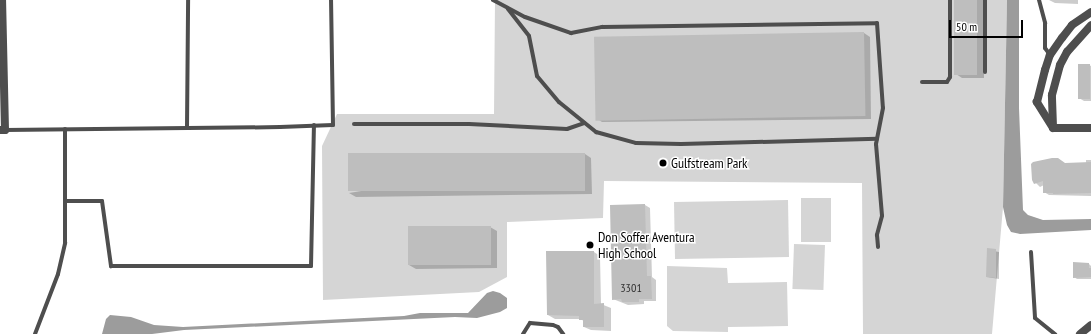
<!DOCTYPE html>
<style>
body{margin:0}
#map{position:relative;width:1091px;height:334px;overflow:hidden;background:#fff;font-family:"PT Sans Narrow",sans-serif}
div>[style]{position:absolute}
[style*='--x']{left:calc(var(--x)*1px);top:calc(var(--y)*1px);width:calc(var(--w)*1px);rotate:calc(var(--a)*1deg)}
.green>*{inset:0;background:#d5d5d5;transform-origin:0 0}
.water>*{inset:0;background:#9c9c9c}
.shadow>*{inset:0;background:#0003}
.building>*{inset:0;background:#bebebe;transform-origin:0 0}
.service>*{height:4px;margin:-2px;padding:0 2px;transform-origin:2px;border-radius:2px;background:#4e4e4e}
.minor>*{height:8px;margin:-4px;padding:0 4px;transform-origin:4px;border-radius:4px;background:#4e4e4e}
.tertiary>*{height:8px;margin:-4px;padding:0 4px;transform-origin:4px;border-radius:4px;background:#4e4e4e}
.dots>*{width:11px;height:11px;translate:-50% -50%;box-sizing:border-box;border:2px solid #fff;border-radius:50%}
span{translate:-50% -50%;white-space:nowrap;text-align:center;line-height:1.15;-webkit-text-stroke:3px #fff;paint-order:stroke}
.number-label{font-size:12px;color:#303030}
.number-label span{-webkit-text-stroke-width:0}
.poi-label{font-size:14px;color:#000}
.left{translate:0 -50%;text-align:left}
.scale{position:absolute;left:949px;top:20px;width:74px;height:18px;box-sizing:border-box;border:2px solid #000;border-top:0;padding-left:5px;font-size:12px;line-height:14px;white-space:nowrap;color:#000;-webkit-text-stroke:3px #fff;paint-order:stroke}
</style>
<div id="map">
<div class="green">
<i style="clip-path:polygon(495px 0,1007px 0,1003px 207px,992px 334px,863px 334px,862px 183px,604px 181px,603px 218px,507px 222px,507px 277px,479px 292px,323px 300px,322px 146px,337px 114px,494px 114px)"></i>
<i style="left:801px;top:198px;width:30px;height:44px"></i>
<i style="left:788px;top:200px;width:57px;height:114px;rotate:89deg"></i>
<i style="left:794px;top:244px;width:31px;height:45px;rotate:2deg"></i>
<i style="clip-path:polygon(667px 266px,727px 268px,728px 283px,787px 282px,788px 326px,728px 327px,728px 332px,673px 331px,667px 326px)"></i>
</div>
<div class="water">
<i style="clip-path:polygon(1007px 0,1019px 0,1019px 108px,1023px 210px,1028px 215px,1043px 220px,1091px 219px,1091px 230px,1020px 234px,1011px 232px,1007px 225px,1003px 207px)"></i>
<i style="clip-path:polygon(493px 291px,500px 293px,507px 298px,507px 308px,500px 312px,477px 318px,455px 317px,184px 330px,152px 334px,102px 334px,106px 319px,110px 315px,131px 317px,154px 325px,183px 327px,404px 316px,420px 313px,468px 313px,487px 293px)"></i>
</div>
<div class="shadow">
<i style="clip-path:polygon(955px 0,984px 0,984px 78px,962px 78px,956px 74px)"></i>
<i style="clip-path:polygon(1049px 0,1078px 0,1078px 4px,1055px 3px)"></i>
<i style="clip-path:polygon(864px 33px,870px 37px,871px 119px,602px 122px,596px 118px)"></i>
<i style="clip-path:polygon(1089px 65px,1091px 66px,1091px 101px,1084px 101px,1079px 98px)"></i>
<i style="clip-path:polygon(585px 154px,591px 158px,592px 194px,356px 197px,349px 193px)"></i>
<i style="clip-path:polygon(1086px 160px,1091px 160px,1091px 196px,1049px 195px,1044px 192px,1044px 185px,1040px 187px,1033px 180px,1066px 164px,1086px 164px)"></i>
<i style="clip-path:polygon(645px 205px,650px 208px,652px 277px,656px 280px,656px 301px,644px 301px,644px 304px,628px 305px,613px 299px)"></i>
<i style="clip-path:polygon(490px 227px,497px 231px,497px 268px,416px 269px,409px 265px)"></i>
<i style="clip-path:polygon(988px 250px,999px 252px,999px 279px,987px 277px)"></i>
<i style="clip-path:polygon(594px 252px,600px 256px,601px 304px,611px 308px,611px 331px,591px 330px,584px 327px,584px 321px,580px 319px,555px 319px,548px 315px)"></i>
<i style="clip-path:polygon(1089px 264px,1091px 266px,1091px 279px,1077px 279px,1074px 277px)"></i>
</div>
<div class="building">
<i style="left:954px;top:0;width:23px;height:75px"></i>
<i style="left:864px;top:32px;width:84px;height:270px;rotate:89deg"></i>
<i style="left:1078px;top:64px;width:12px;height:35px"></i>
<i style="left:585px;top:153px;width:38px;height:237px;rotate:90deg"></i>
<i style="clip-path:polygon(1052px 158px,1058px 158px,1065px 163px,1091px 162px,1091px 193px,1053px 194px,1053px 193px,1043px 193px,1043px 181px,1034px 184px,1032px 180px,1031px 164px,1033px 162px)"></i>
<i style="clip-path:polygon(645px 204px,647px 276px,651px 276px,652px 299px,639px 299px,639px 302px,622px 302px,621px 299px,612px 300px,610px 205px)"></i>
<i style="left:491px;top:226px;width:39px;height:83px;rotate:90deg"></i>
<i style="clip-path:polygon(987px 248px,996px 249px,996px 278px,986px 277px)"></i>
<i style="clip-path:polygon(546px 251px,594px 251px,594px 304px,604px 303px,604px 327px,583px 327px,583px 320px,579px 320px,579px 316px,547px 315px)"></i>
<i style="clip-path:polygon(1073px 262px,1089px 263px,1089px 268px,1091px 268px,1091px 277px,1073px 278px)"></i>
</div>
<div class="service">
<i style="--x:493;--y:0;--w:36;--a:28"></i>
<i style="--x:525;--y:17;--w:49;--a:19.2"></i>
<i style="--x:571;--y:33;--w:32;--a:-11"></i>
<i style="--x:602;--y:27;--w:275;--a:-0.8"></i>
<i style="--x:877;--y:23;--w:85;--a:86"></i>
<i style="--x:883;--y:108;--w:37;--a:101"></i>
<i style="--x:876;--y:144;--w:72;--a:85.2"></i>
<i style="--x:882;--y:216;--w:20;--a:105"></i>
<i style="--x:877;--y:235;--w:12;--a:85"></i>
<i style="--x:1039;--y:0;--w:24;--a:75"></i>
<i style="--x:1045;--y:23;--w:25;--a:90"></i>
<i style="--x:1045;--y:48;--w:9;--a:54"></i>
<i style="--x:508;--y:9;--w:34;--a:52"></i>
<i style="--x:529;--y:36;--w:41;--a:78.7"></i>
<i style="--x:537;--y:76;--w:34;--a:50"></i>
<i style="--x:559;--y:102;--w:48;--a:39"></i>
<i style="--x:596;--y:132;--w:41;--a:15.4"></i>
<i style="--x:636;--y:143;--w:45;--a:1.3"></i>
<i style="--x:681;--y:144;--w:196;--a:-1.5"></i>
<i style="--x:985;--y:72;--w:72;--a:-90"></i>
<i style="--x:922;--y:82;--w:25;--a:0"></i>
<i style="--x:947;--y:82;--w:6;--a:-59"></i>
<i style="--x:950;--y:77;--w:77;--a:-90"></i>
<i style="--x:354;--y:124;--w:115;--a:0"></i>
<i style="--x:469;--y:124;--w:98;--a:2.9"></i>
<i style="--x:567;--y:129;--w:18;--a:-19"></i>
<i style="--x:187;--y:127;--w:127;--a:-89.5"></i>
<i style="--x:5;--y:130;--w:275;--a:-0.6"></i>
<i style="--x:280;--y:127;--w:53;--a:-2.2"></i>
<i style="--x:333;--y:125;--w:125;--a:-90.9"></i>
<i style="--x:66;--y:201;--w:36;--a:0"></i>
<i style="--x:102;--y:201;--w:66;--a:82.1"></i>
<i style="--x:111;--y:266;--w:200;--a:0"></i>
<i style="--x:311;--y:266;--w:141;--a:-88.8"></i>
<i style="--x:1031;--y:252;--w:66;--a:86.5"></i>
<i style="--x:1035;--y:318;--w:26;--a:39"></i>
<i style="--x:35;--y:334;--w:64;--a:-69"></i>
<i style="--x:58;--y:274;--w:32;--a:-77"></i>
<i style="--x:65;--y:243;--w:114;--a:-90"></i>
<i style="--x:523;--y:334;--w:13;--a:-58"></i>
<i style="--x:530;--y:323;--w:23;--a:5"></i>
<i style="--x:553;--y:325;--w:5;--a:22"></i>
<i style="--x:558;--y:327;--w:9;--a:54"></i>
</div>
<div class="minor">
<i style="--x:1053;--y:127;--w:32;--a:-92"></i>
<i style="--x:1052;--y:95;--w:31;--a:-75"></i>
<i style="--x:1060;--y:65;--w:15;--a:-62"></i>
<i style="--x:1067;--y:52;--w:36;--a:-48"></i>
<i style="--x:1053;--y:128;--w:31;--a:-122"></i>
<i style="--x:1037;--y:102;--w:33;--a:-76"></i>
<i style="--x:1045;--y:70;--w:16;--a:-72"></i>
<i style="--x:1050;--y:55;--w:21;--a:-55"></i>
<i style="--x:1062;--y:38;--w:16;--a:-52"></i>
<i style="--x:1072;--y:25;--w:23;--a:-34"></i>
<i style="--x:1053;--y:128;--w:38;--a:0"></i>
<i style="--x:0;--y:130;--w:5;--a:0"></i>
<i style="--x:5;--y:130;--w:130;--a:-91.3"></i>
</div>
<div class="tertiary">
<i style="--x:1080;--y:334;--w:14;--a:-39"></i>
</div>
<div class="dots">
<i style="left:663px;top:163px;background:#000"></i>
<i style="left:590px;top:245px;background:#000"></i>
</div>
<div class="number-label">
<span style="left:631px;top:288px">3301</span>
</div>
<div class="poi-label">
<span class="left" style="left:671px;top:163px">Gulfstream Park</span>
<span class="left" style="left:598px;top:245px">Don Soffer Aventura<br>High School</span>
</div>
<div class="scale">50 m</div>
</div>
